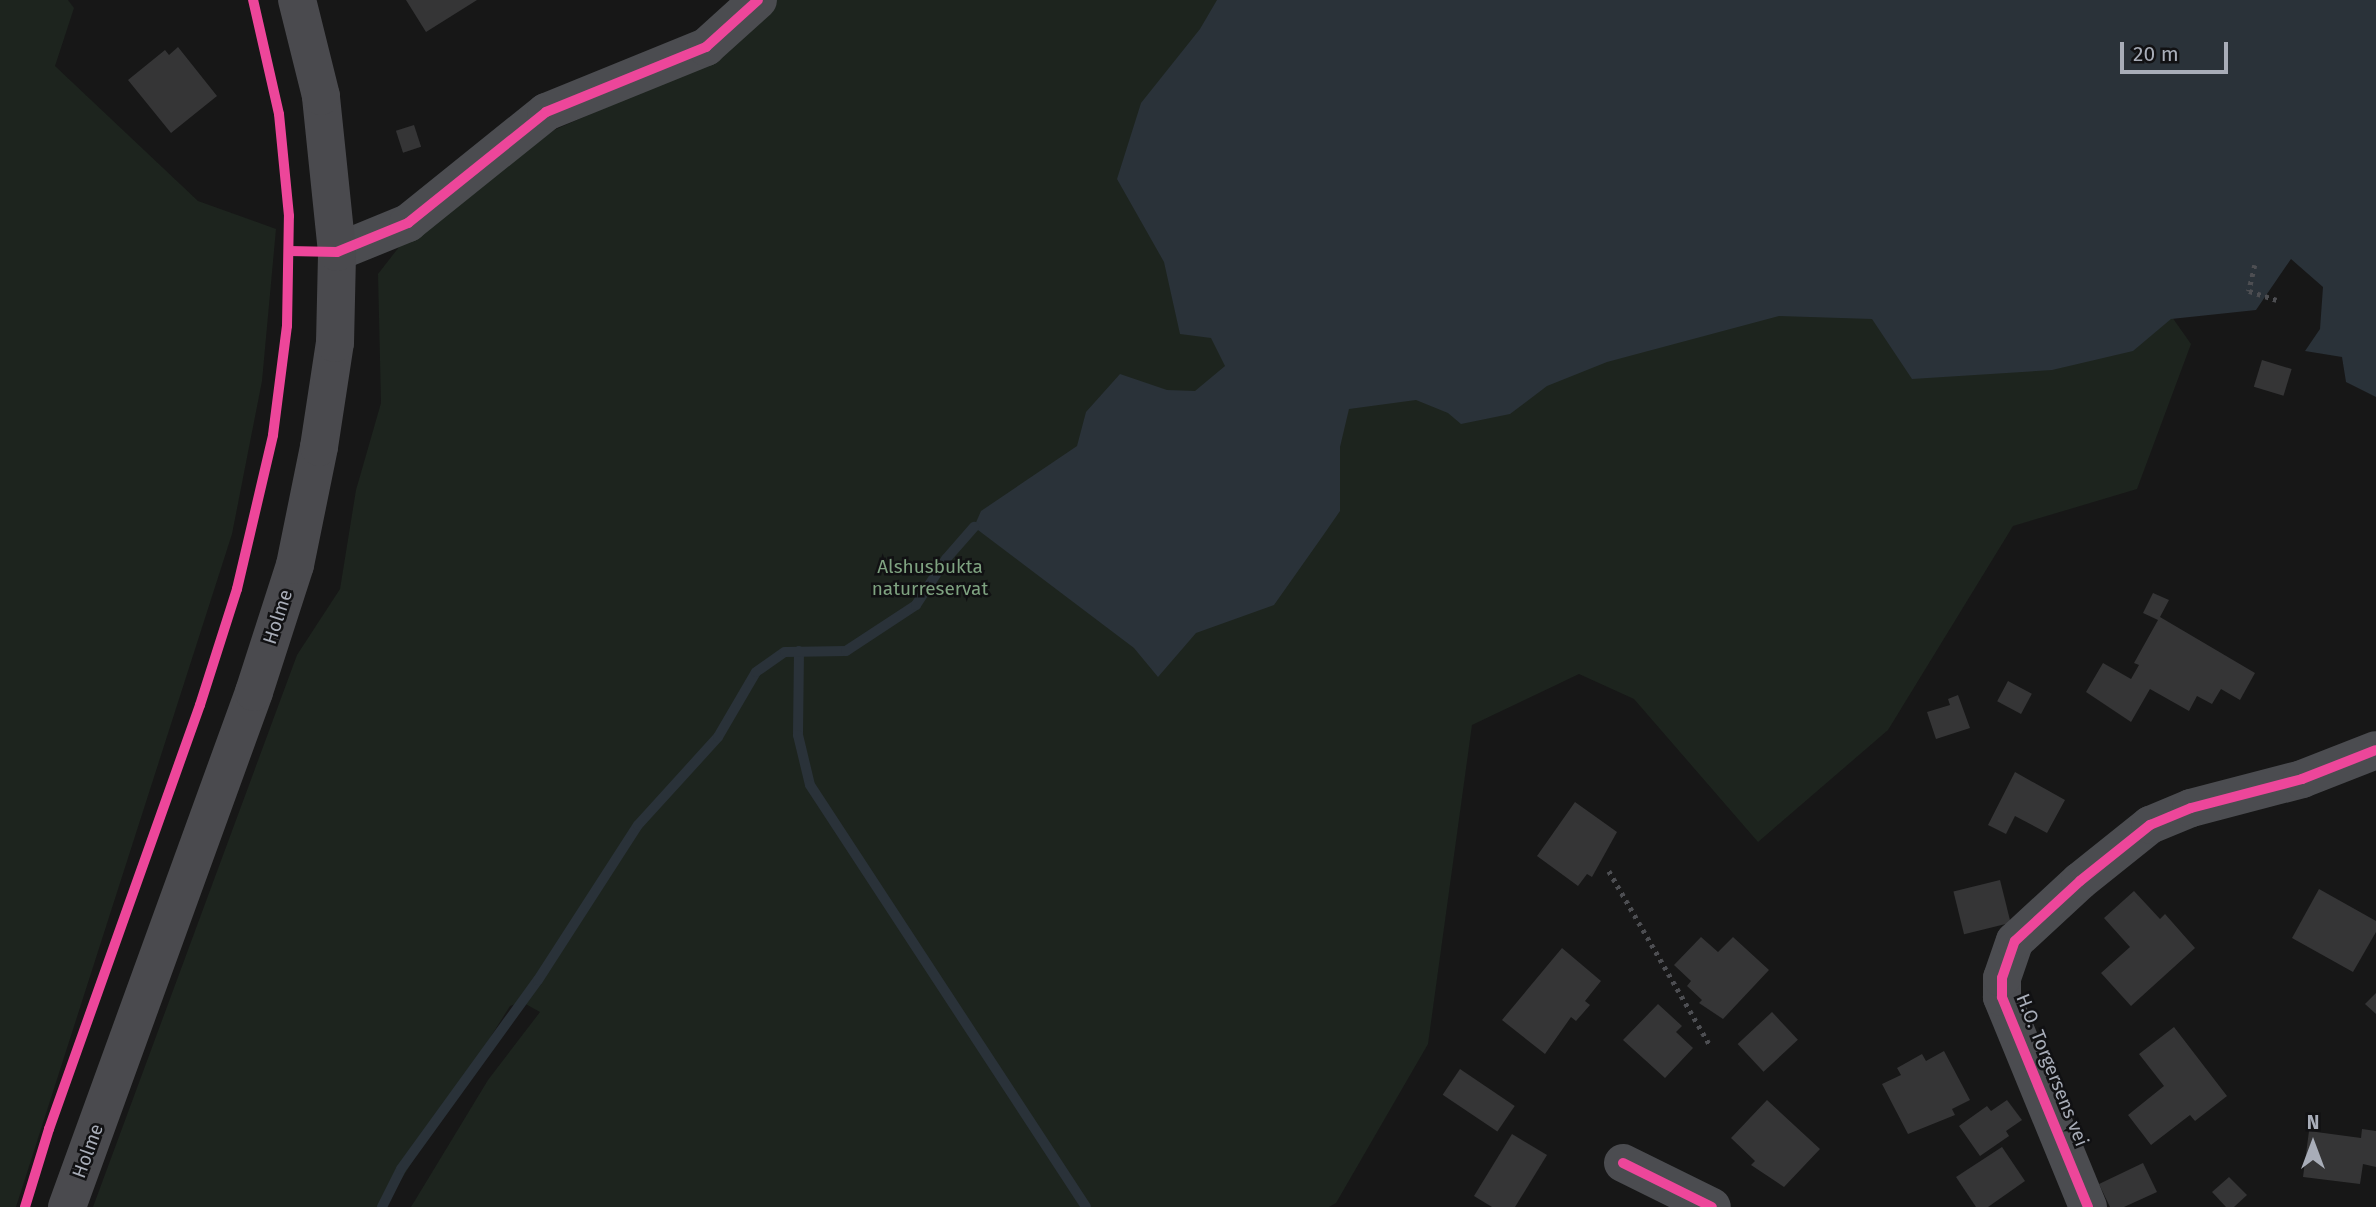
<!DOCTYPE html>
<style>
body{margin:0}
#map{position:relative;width:2376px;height:1207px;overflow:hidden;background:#171717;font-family:"Fira Sans",sans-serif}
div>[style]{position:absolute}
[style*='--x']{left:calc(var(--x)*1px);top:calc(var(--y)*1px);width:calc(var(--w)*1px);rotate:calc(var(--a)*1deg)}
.green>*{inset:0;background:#1d241e}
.water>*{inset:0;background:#2a3239}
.stream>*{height:10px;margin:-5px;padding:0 5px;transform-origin:5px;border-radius:5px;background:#2a3239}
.building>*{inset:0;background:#353536;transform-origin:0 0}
.path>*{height:4.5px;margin-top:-2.25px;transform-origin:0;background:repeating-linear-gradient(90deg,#4d4e52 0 3.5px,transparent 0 8.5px)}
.minor>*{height:38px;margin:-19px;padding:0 19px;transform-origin:19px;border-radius:19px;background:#4b4c50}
.secondary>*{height:38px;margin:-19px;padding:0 19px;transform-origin:19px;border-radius:19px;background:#4a4a4e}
.cycleway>*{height:10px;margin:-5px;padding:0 5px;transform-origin:5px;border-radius:5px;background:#ed469a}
span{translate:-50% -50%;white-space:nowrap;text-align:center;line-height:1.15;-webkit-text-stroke:5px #111113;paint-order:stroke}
.park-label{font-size:19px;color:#7fa381}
.street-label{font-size:19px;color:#a8adb8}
.north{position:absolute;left:2278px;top:1109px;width:70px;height:70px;-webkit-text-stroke:5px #111113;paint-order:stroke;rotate:0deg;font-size:19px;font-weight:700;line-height:28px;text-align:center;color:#a8adb8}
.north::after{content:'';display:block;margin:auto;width:24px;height:32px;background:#a8adb8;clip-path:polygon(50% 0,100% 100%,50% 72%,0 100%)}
.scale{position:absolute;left:2120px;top:42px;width:108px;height:32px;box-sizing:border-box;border:4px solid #a8adb8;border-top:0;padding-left:9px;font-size:21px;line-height:24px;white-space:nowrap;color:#a8adb8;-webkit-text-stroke:5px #111113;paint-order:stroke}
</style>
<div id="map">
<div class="green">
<i style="clip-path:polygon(0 0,68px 0,74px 8px,55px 66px,198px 201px,276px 229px,262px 381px,232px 534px,16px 1207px,0 1207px)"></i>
<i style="clip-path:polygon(774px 0,1949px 0,2191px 344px,2137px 489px,2013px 526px,1888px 730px,1758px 842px,1634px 699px,1579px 674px,1472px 725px,1428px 1044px,1336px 1203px,1329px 1207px,411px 1207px,488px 1080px,540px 1012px,522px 1002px,510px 1006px,384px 1207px,93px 1207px,297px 655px,340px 589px,356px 490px,381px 403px,378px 274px,399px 247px,554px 130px,671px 79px)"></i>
</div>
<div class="water">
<i style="clip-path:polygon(1217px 0,2376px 0,2376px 397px,2346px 382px,2342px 357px,2305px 351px,2320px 329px,2323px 287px,2291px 259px,2256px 310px,2171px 319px,2133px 351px,2052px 370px,1912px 379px,1872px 319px,1779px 316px,1607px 362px,1547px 386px,1510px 414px,1461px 424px,1448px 413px,1416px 400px,1349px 409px,1340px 447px,1340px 511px,1322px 537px,1274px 605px,1196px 633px,1158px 677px,1134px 648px,974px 527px,981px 511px,1077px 446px,1086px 412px,1120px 374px,1167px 390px,1195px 391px,1225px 366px,1211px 338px,1180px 334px,1164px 262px,1117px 179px,1141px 103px,1200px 29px)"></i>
</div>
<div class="stream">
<i style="--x:799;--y:651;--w:84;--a:90.7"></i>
<i style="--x:798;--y:735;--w:51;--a:76.5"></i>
<i style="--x:810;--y:785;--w:504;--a:56.81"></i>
<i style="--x:382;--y:1207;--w:42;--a:-63.4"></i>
<i style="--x:401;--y:1169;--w:233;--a:-54.1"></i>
<i style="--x:538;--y:980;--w:184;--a:-57.2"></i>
<i style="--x:638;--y:825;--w:119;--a:-47.7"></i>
<i style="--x:718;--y:737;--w:75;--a:-59.7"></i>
<i style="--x:756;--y:672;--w:35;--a:-35"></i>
<i style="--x:785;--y:652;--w:61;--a:-0.9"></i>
<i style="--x:846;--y:651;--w:84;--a:-33.3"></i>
<i style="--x:916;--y:605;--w:55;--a:-56.9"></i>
<i style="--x:946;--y:559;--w:43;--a:-48.8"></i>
</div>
<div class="building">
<i style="clip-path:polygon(406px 0,477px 0,426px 32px)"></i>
<i style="clip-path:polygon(178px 47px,217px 96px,171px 133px,128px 80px,165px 50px,169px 55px)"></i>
<i style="left:414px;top:125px;width:23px;height:19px;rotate:72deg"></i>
<i style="left:2262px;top:360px;width:31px;height:28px;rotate:17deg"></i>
<i style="clip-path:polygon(2153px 593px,2169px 600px,2160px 617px,2255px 673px,2240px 700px,2221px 689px,2212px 704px,2197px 696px,2189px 711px,2150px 689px,2131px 722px,2086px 692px,2103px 663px,2131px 679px,2139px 665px,2134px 663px,2158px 620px,2143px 613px)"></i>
<i style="left:2008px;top:681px;width:27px;height:23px;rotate:28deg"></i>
<i style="clip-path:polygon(1958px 695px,1970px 728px,1936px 739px,1927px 712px,1950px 705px,1948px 699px)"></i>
<i style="clip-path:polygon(2015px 772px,2065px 800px,2047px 833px,2015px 816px,2006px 834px,1988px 825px)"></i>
<i style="clip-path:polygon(1575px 802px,1617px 832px,1592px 877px,1587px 874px,1578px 886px,1537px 856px)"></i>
<i style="left:2000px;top:880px;width:44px;height:48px;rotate:76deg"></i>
<i style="clip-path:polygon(2319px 889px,2376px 921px,2376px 932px,2353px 972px,2292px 938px)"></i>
<i style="clip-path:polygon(2134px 891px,2160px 919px,2165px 914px,2195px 948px,2131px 1006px,2101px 973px,2130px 947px,2104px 918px)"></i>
<i style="clip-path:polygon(1701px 937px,1718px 952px,1733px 937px,1769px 970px,1723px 1019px,1699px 1003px,1702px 1000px,1687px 986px,1691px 981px,1674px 965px)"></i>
<i style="clip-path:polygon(1562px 948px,1601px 981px,1585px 1001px,1590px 1005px,1576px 1021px,1571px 1017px,1545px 1054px,1502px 1020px)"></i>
<i style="clip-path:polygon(2376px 993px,2376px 1014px,2365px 1004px)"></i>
<i style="clip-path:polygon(1658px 1004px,1682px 1026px,1676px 1032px,1693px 1048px,1665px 1078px,1623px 1040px)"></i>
<i style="left:1772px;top:1012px;width:38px;height:47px;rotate:47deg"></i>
<i style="clip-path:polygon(2174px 1027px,2227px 1096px,2195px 1121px,2190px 1115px,2151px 1145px,2128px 1115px,2164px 1086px,2139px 1054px)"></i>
<i style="clip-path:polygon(1944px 1051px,1970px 1100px,1952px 1109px,1955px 1115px,1908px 1134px,1882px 1084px,1901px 1075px,1897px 1068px,1922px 1054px,1926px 1061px)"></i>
<i style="left:1460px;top:1069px;width:66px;height:31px;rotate:34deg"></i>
<i style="clip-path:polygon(1767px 1100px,1820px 1149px,1784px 1187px,1751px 1165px,1755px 1161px,1731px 1138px)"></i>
<i style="clip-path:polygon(2007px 1100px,2022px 1120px,2006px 1131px,2009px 1136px,1980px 1156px,1959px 1126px,1987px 1106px,1991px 1111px)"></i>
<i style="clip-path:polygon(2362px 1129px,2376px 1131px,2376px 1167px,2363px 1164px,2360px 1184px,2303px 1177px,2309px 1131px,2361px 1138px)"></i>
<i style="clip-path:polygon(1512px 1134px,1547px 1155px,1515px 1207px,1492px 1207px,1474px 1196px)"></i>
<i style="clip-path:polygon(2002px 1147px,2025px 1181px,1988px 1207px,1976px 1207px,1956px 1177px)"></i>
<i style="clip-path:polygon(2143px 1163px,2157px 1192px,2124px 1207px,2110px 1207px,2099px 1184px)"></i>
<i style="clip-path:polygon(2229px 1177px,2247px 1195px,2234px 1207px,2226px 1207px,2212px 1192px)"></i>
</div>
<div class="path">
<i style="--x:2255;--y:265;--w:27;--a:103"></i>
<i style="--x:2249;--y:291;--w:29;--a:18"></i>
<i style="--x:1609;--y:871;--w:201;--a:59.9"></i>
</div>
<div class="minor">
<i style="--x:337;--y:252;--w:77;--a:-22.2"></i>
<i style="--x:408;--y:223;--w:177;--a:-38.8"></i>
<i style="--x:546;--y:112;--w:173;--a:-22.1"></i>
<i style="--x:706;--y:47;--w:70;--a:-42.1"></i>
<i style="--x:1623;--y:1163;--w:99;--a:26.3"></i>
<i style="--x:2088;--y:1207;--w:227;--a:-112.3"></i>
<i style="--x:2002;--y:997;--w:19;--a:-90"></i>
<i style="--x:2002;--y:978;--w:39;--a:-71"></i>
<i style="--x:2015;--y:941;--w:88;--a:-42.7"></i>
<i style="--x:2080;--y:881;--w:90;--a:-38.7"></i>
<i style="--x:2150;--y:825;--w:44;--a:-22.5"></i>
<i style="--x:2191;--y:808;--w:115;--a:-14.6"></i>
<i style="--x:2302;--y:779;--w:79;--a:-21.4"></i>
</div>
<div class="secondary">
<i style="--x:67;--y:1207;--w:548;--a:-70.04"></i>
<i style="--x:254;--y:692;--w:133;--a:-72.1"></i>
<i style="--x:295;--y:565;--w:120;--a:-78.5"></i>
<i style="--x:319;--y:447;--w:105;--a:-81.3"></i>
<i style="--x:335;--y:343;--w:91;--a:-88.7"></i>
<i style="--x:337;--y:252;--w:157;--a:-95.9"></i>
<i style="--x:321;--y:96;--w:99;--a:-104"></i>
</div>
<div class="cycleway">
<i style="--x:289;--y:251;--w:48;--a:1.2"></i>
<i style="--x:337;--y:252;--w:77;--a:-22.2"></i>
<i style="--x:408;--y:223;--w:177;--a:-38.8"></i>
<i style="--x:546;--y:112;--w:173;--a:-22.1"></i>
<i style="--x:706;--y:47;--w:70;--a:-42.1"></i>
<i style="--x:1623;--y:1163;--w:99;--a:26.3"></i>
<i style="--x:25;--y:1207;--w:82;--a:-72.9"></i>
<i style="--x:49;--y:1129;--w:450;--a:-70.4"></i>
<i style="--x:200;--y:705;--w:122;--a:-72.3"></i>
<i style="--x:237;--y:589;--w:158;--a:-76.8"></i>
<i style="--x:273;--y:435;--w:110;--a:-82.7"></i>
<i style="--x:287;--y:326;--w:110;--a:-89"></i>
<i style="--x:289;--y:216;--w:102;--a:-95.6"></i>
<i style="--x:279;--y:114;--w:117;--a:-102.8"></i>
<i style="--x:2088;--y:1207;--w:227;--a:-112.3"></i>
<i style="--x:2002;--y:997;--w:19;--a:-90"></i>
<i style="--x:2002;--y:978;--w:39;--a:-71"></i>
<i style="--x:2015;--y:941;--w:88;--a:-42.7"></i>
<i style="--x:2080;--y:881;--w:90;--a:-38.7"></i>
<i style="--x:2150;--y:825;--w:44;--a:-22.5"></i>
<i style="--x:2191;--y:808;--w:115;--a:-14.6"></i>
<i style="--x:2302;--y:779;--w:79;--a:-21.4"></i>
</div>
<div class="park-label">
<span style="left:930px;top:578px">Alshusbukta<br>naturreservat</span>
</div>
<div class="street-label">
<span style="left:278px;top:617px;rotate:-72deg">Holme</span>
<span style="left:2052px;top:1070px;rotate:68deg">H.O. Torgersens vei</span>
<span style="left:88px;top:1151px;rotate:-70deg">Holme</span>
</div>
<div class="north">N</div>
<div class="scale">20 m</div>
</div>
